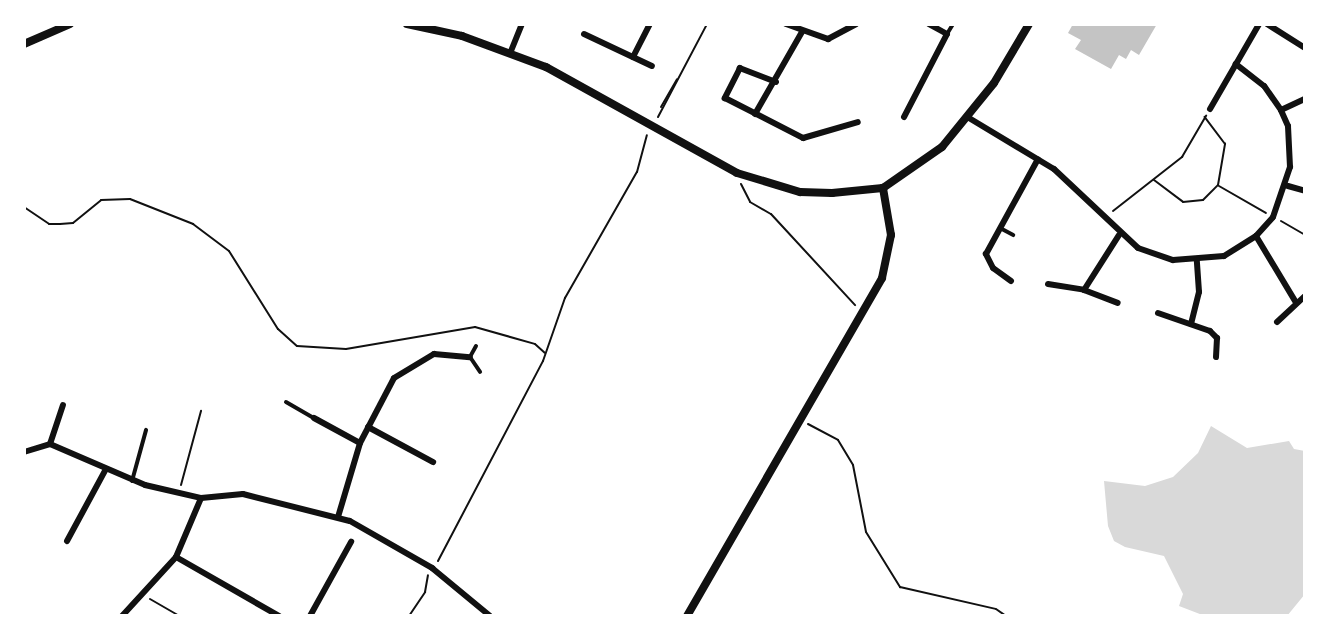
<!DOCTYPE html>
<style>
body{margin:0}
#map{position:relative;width:1329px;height:640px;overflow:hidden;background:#fff;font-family:Quicksand,sans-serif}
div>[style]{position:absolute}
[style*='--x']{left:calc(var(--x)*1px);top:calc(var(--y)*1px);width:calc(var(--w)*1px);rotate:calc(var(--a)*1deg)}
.water>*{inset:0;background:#d9d9d9}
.building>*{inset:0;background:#c4c4c4}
.path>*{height:2px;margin:-1px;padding:0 1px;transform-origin:1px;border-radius:1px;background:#111}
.service>*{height:4px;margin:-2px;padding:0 2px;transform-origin:2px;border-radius:2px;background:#111}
.minor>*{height:6px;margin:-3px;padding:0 3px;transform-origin:3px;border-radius:3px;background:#111}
.tertiary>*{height:8px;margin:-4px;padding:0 4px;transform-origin:4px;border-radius:4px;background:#111}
span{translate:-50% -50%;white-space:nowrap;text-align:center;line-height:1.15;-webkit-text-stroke:4.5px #fff;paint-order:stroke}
.frame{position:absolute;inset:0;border:26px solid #fff;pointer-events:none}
</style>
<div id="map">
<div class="water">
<i style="clip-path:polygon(1211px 426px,1247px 448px,1289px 441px,1294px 449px,1305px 451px,1305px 594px,1287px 616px,1205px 616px,1179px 606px,1183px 594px,1164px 556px,1125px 547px,1114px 541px,1108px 526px,1104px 481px,1145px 486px,1173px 477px,1198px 453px)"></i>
</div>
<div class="building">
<i style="clip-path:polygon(1073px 24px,1157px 24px,1139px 55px,1131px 50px,1126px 59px,1119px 55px,1111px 69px,1075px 49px,1081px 40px,1068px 33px)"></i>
</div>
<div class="path">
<i style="--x:661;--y:107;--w:32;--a:-60"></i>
<i style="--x:658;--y:117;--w:105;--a:-62.2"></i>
<i style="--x:1154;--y:180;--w:36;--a:37"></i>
<i style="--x:1183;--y:202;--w:20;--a:-6"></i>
<i style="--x:1203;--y:200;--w:21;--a:-45"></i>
<i style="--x:1218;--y:185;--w:42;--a:-80.3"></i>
<i style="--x:1225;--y:144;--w:34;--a:-127"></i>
<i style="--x:741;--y:184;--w:20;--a:63"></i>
<i style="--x:750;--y:202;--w:24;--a:30"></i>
<i style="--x:771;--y:214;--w:124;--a:47.3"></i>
<i style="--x:1219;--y:186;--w:54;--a:29.9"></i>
<i style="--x:24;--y:207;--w:30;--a:34"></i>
<i style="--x:49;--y:224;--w:11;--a:0"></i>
<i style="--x:60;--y:224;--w:13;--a:-4"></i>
<i style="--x:73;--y:223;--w:36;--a:-39"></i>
<i style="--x:101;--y:200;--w:29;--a:-2"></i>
<i style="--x:130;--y:199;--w:68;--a:21.6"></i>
<i style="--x:193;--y:224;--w:45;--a:36.9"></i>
<i style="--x:229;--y:251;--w:92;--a:57.9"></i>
<i style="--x:278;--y:329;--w:25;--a:42"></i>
<i style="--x:297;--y:346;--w:49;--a:3.5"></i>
<i style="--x:346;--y:349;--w:131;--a:-9.7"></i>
<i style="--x:475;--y:327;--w:62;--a:15.8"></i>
<i style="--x:535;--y:344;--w:13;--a:42"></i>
<i style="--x:1113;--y:211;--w:88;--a:-38"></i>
<i style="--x:1182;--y:157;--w:48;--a:-59.7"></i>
<i style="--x:1281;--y:221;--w:28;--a:30"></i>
<i style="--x:808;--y:424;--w:34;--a:28"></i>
<i style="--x:838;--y:440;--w:29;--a:59"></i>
<i style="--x:853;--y:465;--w:68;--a:79"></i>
<i style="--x:866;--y:532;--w:65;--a:58.3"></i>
<i style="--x:900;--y:587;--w:98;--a:12.9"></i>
<i style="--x:996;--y:609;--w:12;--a:35"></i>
<i style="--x:181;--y:485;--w:77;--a:-74.9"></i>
<i style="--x:438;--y:561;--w:226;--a:-62.3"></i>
<i style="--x:543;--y:361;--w:67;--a:-70.8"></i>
<i style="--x:565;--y:298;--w:145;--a:-60.3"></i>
<i style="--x:637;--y:172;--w:38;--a:-75"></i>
<i style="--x:150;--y:599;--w:34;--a:30"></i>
<i style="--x:409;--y:616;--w:29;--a:-56"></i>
<i style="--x:425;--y:592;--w:17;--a:-80"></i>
</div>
<div class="service">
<i style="--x:947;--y:34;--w:12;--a:-59"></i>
<i style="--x:1000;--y:228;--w:15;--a:28"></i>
<i style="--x:476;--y:346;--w:13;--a:119"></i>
<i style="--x:470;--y:357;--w:18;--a:56"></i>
<i style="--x:286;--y:402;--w:32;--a:30"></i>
<i style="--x:132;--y:481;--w:53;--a:-74.6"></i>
</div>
<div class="minor">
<i style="--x:786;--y:24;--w:45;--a:19.7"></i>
<i style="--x:828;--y:39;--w:32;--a:-28"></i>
<i style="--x:1267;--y:24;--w:45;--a:32.3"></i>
<i style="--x:584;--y:34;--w:75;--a:25.2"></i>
<i style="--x:511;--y:51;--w:29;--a:-68"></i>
<i style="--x:633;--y:57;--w:37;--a:-63"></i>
<i style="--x:776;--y:82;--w:39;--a:-159"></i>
<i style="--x:740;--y:68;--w:34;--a:117"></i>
<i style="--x:725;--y:98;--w:88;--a:27.1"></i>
<i style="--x:803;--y:138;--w:57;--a:-16.2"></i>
<i style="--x:1210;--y:109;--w:98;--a:-60"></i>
<i style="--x:1281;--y:110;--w:26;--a:-25"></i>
<i style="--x:755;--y:114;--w:95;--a:-60.2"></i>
<i style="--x:904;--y:117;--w:93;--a:-62.6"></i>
<i style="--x:947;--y:34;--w:21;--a:-151"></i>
<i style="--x:969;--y:118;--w:99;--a:31"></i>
<i style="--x:1054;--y:169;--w:115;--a:43.2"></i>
<i style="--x:1138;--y:248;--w:37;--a:19"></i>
<i style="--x:1173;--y:260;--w:51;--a:-4.5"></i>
<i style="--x:1224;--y:256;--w:38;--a:-32"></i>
<i style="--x:1256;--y:236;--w:25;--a:-48"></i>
<i style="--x:1273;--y:217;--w:53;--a:-71.2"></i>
<i style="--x:1290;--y:167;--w:41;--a:-92.8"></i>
<i style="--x:1288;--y:126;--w:17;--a:-114"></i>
<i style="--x:1281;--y:110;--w:29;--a:-125"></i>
<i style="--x:1264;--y:86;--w:36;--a:-142"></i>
<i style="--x:1288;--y:186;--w:18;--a:16"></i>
<i style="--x:1256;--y:236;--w:76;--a:59"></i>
<i style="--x:1011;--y:281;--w:22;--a:-144"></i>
<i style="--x:993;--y:268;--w:16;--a:-117"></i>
<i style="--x:986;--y:254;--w:108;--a:-61.3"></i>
<i style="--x:1048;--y:284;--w:36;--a:9"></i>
<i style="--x:1084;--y:290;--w:36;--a:21"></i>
<i style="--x:1084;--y:290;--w:65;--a:-57.5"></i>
<i style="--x:1158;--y:313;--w:55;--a:19.1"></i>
<i style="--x:1210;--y:331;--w:10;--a:45"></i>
<i style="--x:1217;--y:338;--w:19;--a:93"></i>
<i style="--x:1277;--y:322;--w:38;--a:-43"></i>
<i style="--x:1191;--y:324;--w:33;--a:-76"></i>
<i style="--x:1199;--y:292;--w:32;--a:-94"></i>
<i style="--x:314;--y:418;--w:52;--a:28.5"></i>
<i style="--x:368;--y:427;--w:74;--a:28.3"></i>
<i style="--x:50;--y:444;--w:41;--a:-71.6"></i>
<i style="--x:24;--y:452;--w:27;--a:-17"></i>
<i style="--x:50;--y:444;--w:103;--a:23.3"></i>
<i style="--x:145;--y:485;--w:57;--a:13.1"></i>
<i style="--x:201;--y:498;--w:42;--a:-5.4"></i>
<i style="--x:243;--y:494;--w:110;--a:14.2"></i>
<i style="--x:350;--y:521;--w:95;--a:29.8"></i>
<i style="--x:432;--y:568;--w:75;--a:39.6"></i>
<i style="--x:338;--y:517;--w:77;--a:-73.4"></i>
<i style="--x:360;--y:443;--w:73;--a:-62.4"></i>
<i style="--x:394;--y:378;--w:47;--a:-31"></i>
<i style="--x:434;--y:354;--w:36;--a:5"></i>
<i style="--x:67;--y:541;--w:82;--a:-61.6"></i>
<i style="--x:176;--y:557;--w:119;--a:29.8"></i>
<i style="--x:122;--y:616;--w:80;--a:-47.5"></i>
<i style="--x:176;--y:557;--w:64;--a:-67"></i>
<i style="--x:310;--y:616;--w:85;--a:-61"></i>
</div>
<div class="tertiary">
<i style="--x:407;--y:24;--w:56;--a:12.3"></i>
<i style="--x:462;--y:36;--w:90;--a:20.3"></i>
<i style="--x:546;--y:67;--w:218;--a:29"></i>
<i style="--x:737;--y:173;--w:66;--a:16.8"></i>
<i style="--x:800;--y:192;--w:32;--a:2"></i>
<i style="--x:832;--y:193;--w:51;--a:-5.6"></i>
<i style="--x:883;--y:188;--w:72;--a:-34.8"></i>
<i style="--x:942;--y:147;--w:82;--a:-50.9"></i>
<i style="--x:994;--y:83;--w:69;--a:-59.3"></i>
<i style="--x:24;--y:44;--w:50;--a:-23.5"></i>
<i style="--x:687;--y:616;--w:390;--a:-60"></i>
<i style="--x:882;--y:278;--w:44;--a:-78.2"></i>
<i style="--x:891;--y:235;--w:48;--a:-99.7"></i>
</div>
<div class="frame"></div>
</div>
